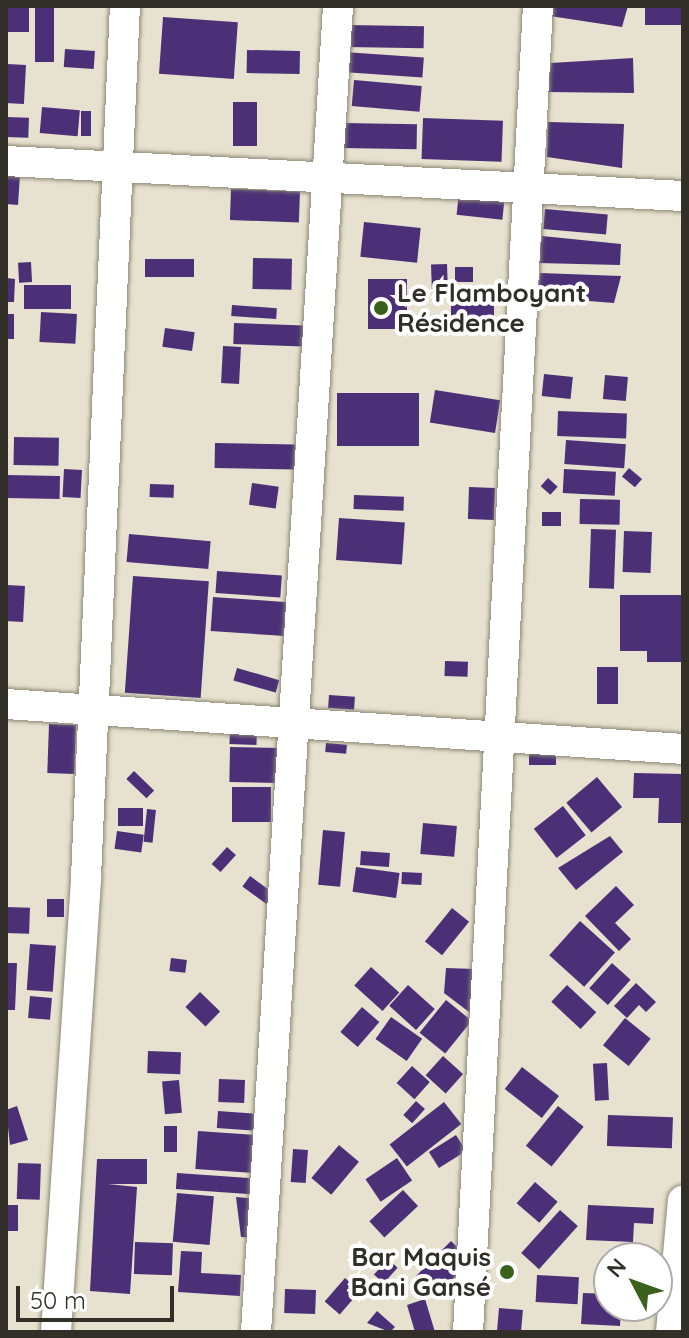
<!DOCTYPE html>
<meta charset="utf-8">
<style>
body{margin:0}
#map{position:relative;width:689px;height:1338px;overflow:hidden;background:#e7e2cf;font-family:Quicksand,sans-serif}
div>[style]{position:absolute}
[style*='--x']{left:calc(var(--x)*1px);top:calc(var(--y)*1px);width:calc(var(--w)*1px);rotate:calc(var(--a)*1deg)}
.building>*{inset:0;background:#4b3077;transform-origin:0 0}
.roads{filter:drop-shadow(0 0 2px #8b8675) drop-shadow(0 0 2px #8b8675)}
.minor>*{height:30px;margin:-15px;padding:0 15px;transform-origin:15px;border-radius:15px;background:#fff}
.dots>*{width:22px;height:22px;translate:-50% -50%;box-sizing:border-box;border:4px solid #fff;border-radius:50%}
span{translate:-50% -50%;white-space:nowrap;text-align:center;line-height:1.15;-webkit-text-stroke:8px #fff;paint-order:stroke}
.poi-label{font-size:26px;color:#312f28;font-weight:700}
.left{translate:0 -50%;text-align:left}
.right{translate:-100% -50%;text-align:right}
.frame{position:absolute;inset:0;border:8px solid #312f28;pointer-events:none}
.north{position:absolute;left:593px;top:1242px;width:80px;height:80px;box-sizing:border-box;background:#fff;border:2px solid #adaca9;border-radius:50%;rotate:311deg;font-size:22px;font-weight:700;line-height:32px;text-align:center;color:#312f28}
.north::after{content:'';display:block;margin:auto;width:28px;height:36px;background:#3a621d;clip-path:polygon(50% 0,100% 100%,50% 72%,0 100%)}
.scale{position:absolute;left:16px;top:1286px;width:158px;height:36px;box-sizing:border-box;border:4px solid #312f28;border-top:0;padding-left:10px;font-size:24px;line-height:28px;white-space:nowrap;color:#312f28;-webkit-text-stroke:6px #fff;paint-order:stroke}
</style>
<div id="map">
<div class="building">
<i style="left:6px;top:6px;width:23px;height:26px"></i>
<i style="left:35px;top:6px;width:19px;height:56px"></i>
<i style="clip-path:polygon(552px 6px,628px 6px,622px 27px,550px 16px)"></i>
<i style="left:645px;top:6px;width:38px;height:19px"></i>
<i style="left:163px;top:17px;width:75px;height:57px;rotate:4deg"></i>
<i style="left:347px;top:25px;width:77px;height:22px;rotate:1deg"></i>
<i style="left:65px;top:49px;width:30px;height:18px;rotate:4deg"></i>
<i style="left:247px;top:50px;width:53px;height:23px;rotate:1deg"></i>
<i style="left:344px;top:52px;width:80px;height:20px;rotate:4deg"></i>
<i style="clip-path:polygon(633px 58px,634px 93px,547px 92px,551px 63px)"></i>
<i style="left:7px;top:64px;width:19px;height:39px;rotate:3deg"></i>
<i style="left:354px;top:80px;width:68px;height:26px;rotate:5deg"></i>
<i style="left:257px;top:102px;width:44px;height:24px;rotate:90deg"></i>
<i style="left:42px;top:107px;width:38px;height:26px;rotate:5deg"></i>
<i style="left:81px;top:111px;width:10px;height:25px"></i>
<i style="left:6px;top:117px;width:23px;height:20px;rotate:2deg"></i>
<i style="left:423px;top:118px;width:80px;height:41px;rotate:2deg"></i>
<i style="clip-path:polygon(548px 122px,624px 124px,622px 168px,547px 157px)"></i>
<i style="left:343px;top:123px;width:74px;height:25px;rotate:1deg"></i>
<i style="clip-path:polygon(6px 174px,20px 175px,18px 205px,6px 204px)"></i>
<i style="left:231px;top:189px;width:69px;height:31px;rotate:2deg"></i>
<i style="left:459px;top:192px;width:46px;height:23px;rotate:6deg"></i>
<i style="left:545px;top:209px;width:63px;height:20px;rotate:5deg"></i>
<i style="left:364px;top:222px;width:57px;height:35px;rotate:6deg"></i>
<i style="clip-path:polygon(542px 236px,621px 244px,620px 265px,538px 263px)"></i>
<i style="left:253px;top:258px;width:39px;height:31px;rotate:1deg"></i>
<i style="left:145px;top:259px;width:49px;height:18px"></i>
<i style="left:31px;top:262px;width:20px;height:13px;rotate:87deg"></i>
<i style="left:447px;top:264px;width:29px;height:16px;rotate:88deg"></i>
<i style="left:455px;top:267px;width:18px;height:15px"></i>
<i style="clip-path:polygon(540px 273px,621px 276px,614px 303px,537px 297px)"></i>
<i style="clip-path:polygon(6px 278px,15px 279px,14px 302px,6px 302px)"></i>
<i style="left:407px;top:279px;width:50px;height:39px;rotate:90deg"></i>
<i style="left:24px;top:285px;width:47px;height:24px"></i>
<i style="left:451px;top:293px;width:43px;height:33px"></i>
<i style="left:232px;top:305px;width:45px;height:11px;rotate:4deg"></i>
<i style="left:41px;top:312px;width:36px;height:30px;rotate:3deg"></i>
<i style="left:6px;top:314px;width:8px;height:25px"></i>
<i style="left:234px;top:323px;width:70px;height:21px;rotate:2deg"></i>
<i style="left:165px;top:328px;width:30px;height:19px;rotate:8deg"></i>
<i style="left:223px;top:346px;width:18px;height:37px;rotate:3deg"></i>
<i style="left:544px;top:374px;width:29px;height:22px;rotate:6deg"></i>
<i style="left:605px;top:375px;width:23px;height:24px;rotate:5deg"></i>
<i style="left:435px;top:390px;width:66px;height:33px;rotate:9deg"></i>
<i style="left:337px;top:393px;width:82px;height:53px"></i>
<i style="left:558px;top:411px;width:69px;height:25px;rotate:2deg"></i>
<i style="left:14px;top:437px;width:45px;height:28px;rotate:1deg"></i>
<i style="left:566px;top:440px;width:60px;height:24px;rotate:4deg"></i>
<i style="left:215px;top:443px;width:80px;height:25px;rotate:1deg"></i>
<i style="left:629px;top:468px;width:17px;height:11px;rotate:40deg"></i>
<i style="left:64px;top:469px;width:18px;height:28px;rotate:3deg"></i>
<i style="left:564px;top:469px;width:52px;height:24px;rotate:3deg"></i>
<i style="left:7px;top:475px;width:53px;height:23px;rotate:1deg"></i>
<i style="left:548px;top:478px;width:13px;height:11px;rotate:42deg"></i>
<i style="left:252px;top:483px;width:27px;height:22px;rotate:8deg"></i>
<i style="left:150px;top:484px;width:24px;height:13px;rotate:2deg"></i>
<i style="left:469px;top:487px;width:26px;height:32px;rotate:2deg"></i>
<i style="left:354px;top:495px;width:50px;height:14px;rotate:2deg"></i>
<i style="left:580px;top:499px;width:40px;height:25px;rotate:1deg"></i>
<i style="left:561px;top:512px;width:14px;height:19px;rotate:90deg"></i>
<i style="left:339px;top:518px;width:66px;height:42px;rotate:4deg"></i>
<i style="left:591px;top:529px;width:25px;height:59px;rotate:2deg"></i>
<i style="left:624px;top:531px;width:28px;height:41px;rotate:2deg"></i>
<i style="left:129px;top:534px;width:82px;height:28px;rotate:5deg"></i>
<i style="left:217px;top:571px;width:65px;height:22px;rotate:4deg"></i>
<i style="left:133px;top:576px;width:76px;height:117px;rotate:4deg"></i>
<i style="left:7px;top:585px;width:18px;height:36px;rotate:3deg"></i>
<i style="clip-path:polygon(620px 595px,683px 595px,683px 662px,647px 662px,647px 651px,620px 651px)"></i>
<i style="left:213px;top:597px;width:78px;height:34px;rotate:4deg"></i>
<i style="left:445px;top:661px;width:23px;height:15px;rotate:2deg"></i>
<i style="left:597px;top:667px;width:21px;height:37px"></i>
<i style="left:237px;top:668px;width:44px;height:13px;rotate:16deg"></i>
<i style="left:329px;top:695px;width:26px;height:13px;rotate:4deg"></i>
<i style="left:49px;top:724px;width:27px;height:49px;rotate:2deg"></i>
<i style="left:230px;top:729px;width:27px;height:15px;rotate:2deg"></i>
<i style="left:326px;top:743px;width:21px;height:9px;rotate:5deg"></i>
<i style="left:230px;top:747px;width:51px;height:35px;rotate:1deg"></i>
<i style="left:529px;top:751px;width:27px;height:14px"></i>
<i style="left:134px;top:771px;width:28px;height:11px;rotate:44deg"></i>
<i style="clip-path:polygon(634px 773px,683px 774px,683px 823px,658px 823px,659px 798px,633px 798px)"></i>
<i style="left:597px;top:777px;width:39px;height:40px;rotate:50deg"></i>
<i style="left:232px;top:787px;width:39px;height:35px"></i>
<i style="left:563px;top:806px;width:37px;height:37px;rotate:52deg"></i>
<i style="left:118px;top:808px;width:25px;height:18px"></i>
<i style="left:147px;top:809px;width:9px;height:33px;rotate:6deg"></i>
<i style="left:423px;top:823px;width:34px;height:31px;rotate:5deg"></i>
<i style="left:323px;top:830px;width:22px;height:55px;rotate:5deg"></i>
<i style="left:117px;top:831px;width:27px;height:18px;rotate:8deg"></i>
<i style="clip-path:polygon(610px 836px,623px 852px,576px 890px,558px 868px)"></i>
<i style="left:227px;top:847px;width:12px;height:23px;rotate:42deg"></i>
<i style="left:361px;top:851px;width:29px;height:14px;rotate:4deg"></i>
<i style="left:356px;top:867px;width:44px;height:25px;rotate:8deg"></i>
<i style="left:402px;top:872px;width:20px;height:12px;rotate:3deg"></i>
<i style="left:250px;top:876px;width:31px;height:13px;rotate:36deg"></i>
<i style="clip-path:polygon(616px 886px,634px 905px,615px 923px,631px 939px,619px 951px,585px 916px)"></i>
<i style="left:47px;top:899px;width:17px;height:18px"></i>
<i style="left:6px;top:907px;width:24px;height:26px;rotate:2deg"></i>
<i style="left:452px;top:908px;width:22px;height:43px;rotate:39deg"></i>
<i style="left:580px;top:921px;width:47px;height:46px;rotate:42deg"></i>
<i style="left:30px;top:944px;width:26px;height:46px;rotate:4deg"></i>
<i style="left:171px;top:958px;width:16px;height:13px;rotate:7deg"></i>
<i style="clip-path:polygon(6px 963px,17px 963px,15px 1010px,6px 1010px)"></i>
<i style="left:612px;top:963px;width:25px;height:34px;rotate:42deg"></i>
<i style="left:371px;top:967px;width:38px;height:25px;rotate:42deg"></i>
<i style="clip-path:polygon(446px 968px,475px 969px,473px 1015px,444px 993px)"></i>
<i style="clip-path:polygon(636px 983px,656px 1002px,646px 1012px,639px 1005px,627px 1018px,614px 1006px)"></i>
<i style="left:408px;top:985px;width:36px;height:28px;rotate:42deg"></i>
<i style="left:567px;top:985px;width:40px;height:23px;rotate:43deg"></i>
<i style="left:200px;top:992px;width:28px;height:21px;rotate:44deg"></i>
<i style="left:30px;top:996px;width:22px;height:22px;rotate:5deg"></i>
<i style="left:446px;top:1000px;width:33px;height:42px;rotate:39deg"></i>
<i style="left:362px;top:1007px;width:23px;height:33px;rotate:41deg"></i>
<i style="left:391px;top:1017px;width:38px;height:27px;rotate:35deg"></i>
<i style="left:625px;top:1018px;width:33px;height:35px;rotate:39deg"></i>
<i style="left:148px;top:1051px;width:33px;height:22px;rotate:2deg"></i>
<i style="left:443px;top:1056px;width:27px;height:26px;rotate:42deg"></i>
<i style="left:607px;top:1063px;width:37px;height:14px;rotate:87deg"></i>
<i style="left:412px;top:1066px;width:24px;height:23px;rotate:42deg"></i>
<i style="left:522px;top:1067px;width:47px;height:28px;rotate:38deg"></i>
<i style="left:219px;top:1079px;width:26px;height:23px;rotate:2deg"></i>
<i style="left:179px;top:1080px;width:33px;height:17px;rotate:85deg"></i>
<i style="left:416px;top:1101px;width:12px;height:19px;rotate:42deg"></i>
<i style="left:444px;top:1102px;width:28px;height:69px;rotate:52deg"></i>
<i style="clip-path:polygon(17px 1106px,28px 1140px,10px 1145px,6px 1110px)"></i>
<i style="left:558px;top:1106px;width:33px;height:51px;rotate:39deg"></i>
<i style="left:218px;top:1111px;width:39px;height:17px;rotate:4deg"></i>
<i style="left:608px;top:1115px;width:65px;height:31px;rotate:2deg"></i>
<i style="left:164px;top:1126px;width:13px;height:26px"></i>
<i style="left:198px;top:1131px;width:59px;height:38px;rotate:4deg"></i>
<i style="left:456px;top:1135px;width:19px;height:32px;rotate:58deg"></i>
<i style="left:339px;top:1145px;width:26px;height:43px;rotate:40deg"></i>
<i style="left:293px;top:1149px;width:15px;height:33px;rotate:4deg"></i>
<i style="left:397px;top:1158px;width:27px;height:38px;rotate:56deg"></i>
<i style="clip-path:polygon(97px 1159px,147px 1159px,147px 1184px,108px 1184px,137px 1187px,130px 1294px,90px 1291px)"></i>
<i style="left:18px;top:1163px;width:23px;height:36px;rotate:2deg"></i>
<i style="left:177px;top:1173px;width:79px;height:16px;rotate:4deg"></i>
<i style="left:535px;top:1182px;width:30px;height:28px;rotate:41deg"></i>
<i style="left:403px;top:1190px;width:22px;height:46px;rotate:47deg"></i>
<i style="left:177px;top:1193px;width:37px;height:49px;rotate:5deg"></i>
<i style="clip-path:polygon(236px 1197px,260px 1199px,257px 1238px,241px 1237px)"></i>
<i style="left:6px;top:1205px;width:12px;height:26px"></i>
<i style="clip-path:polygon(588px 1205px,654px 1208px,653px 1224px,634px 1223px,633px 1242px,586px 1240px)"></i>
<i style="left:560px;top:1210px;width:24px;height:58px;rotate:42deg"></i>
<i style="left:451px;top:1241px;width:28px;height:52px;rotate:45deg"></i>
<i style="left:135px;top:1242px;width:38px;height:32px;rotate:2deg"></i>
<i style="clip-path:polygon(181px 1251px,202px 1252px,201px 1273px,241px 1275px,240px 1296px,178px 1292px)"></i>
<i style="left:388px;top:1259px;width:13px;height:21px;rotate:42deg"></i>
<i style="left:537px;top:1275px;width:42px;height:27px;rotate:3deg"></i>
<i style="left:345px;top:1278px;width:20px;height:31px;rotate:41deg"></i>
<i style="left:285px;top:1289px;width:31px;height:24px;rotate:2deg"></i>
<i style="clip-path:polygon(583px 1293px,609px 1294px,609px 1306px,621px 1306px,620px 1326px,581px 1324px)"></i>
<i style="clip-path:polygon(425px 1299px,435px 1332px,415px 1332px,407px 1305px)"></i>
<i style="left:499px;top:1308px;width:24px;height:24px;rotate:5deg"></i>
<i style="clip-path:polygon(377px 1311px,395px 1327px,390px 1332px,367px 1323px)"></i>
</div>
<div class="roads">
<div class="minor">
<i style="--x:6;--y:161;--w:678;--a:2.96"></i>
<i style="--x:6;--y:704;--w:678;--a:3.8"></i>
<i style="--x:56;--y:1332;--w:456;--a:-86.2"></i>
<i style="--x:86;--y:877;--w:872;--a:-87.44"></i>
<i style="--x:256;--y:1332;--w:1329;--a:-86.46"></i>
<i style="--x:468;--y:1332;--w:1328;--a:-86.98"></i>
<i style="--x:671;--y:1332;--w:132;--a:-84.8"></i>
</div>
</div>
<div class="dots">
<i style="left:381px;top:308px;background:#3a621d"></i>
<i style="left:507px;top:1272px;background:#3a621d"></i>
</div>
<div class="poi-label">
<span class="left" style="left:397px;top:308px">Le Flamboyant<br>Résidence</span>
<span class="right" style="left:491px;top:1272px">Bar Maquis<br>Bani Gansé</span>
</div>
<div class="frame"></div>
<div class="north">N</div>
<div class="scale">50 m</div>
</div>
